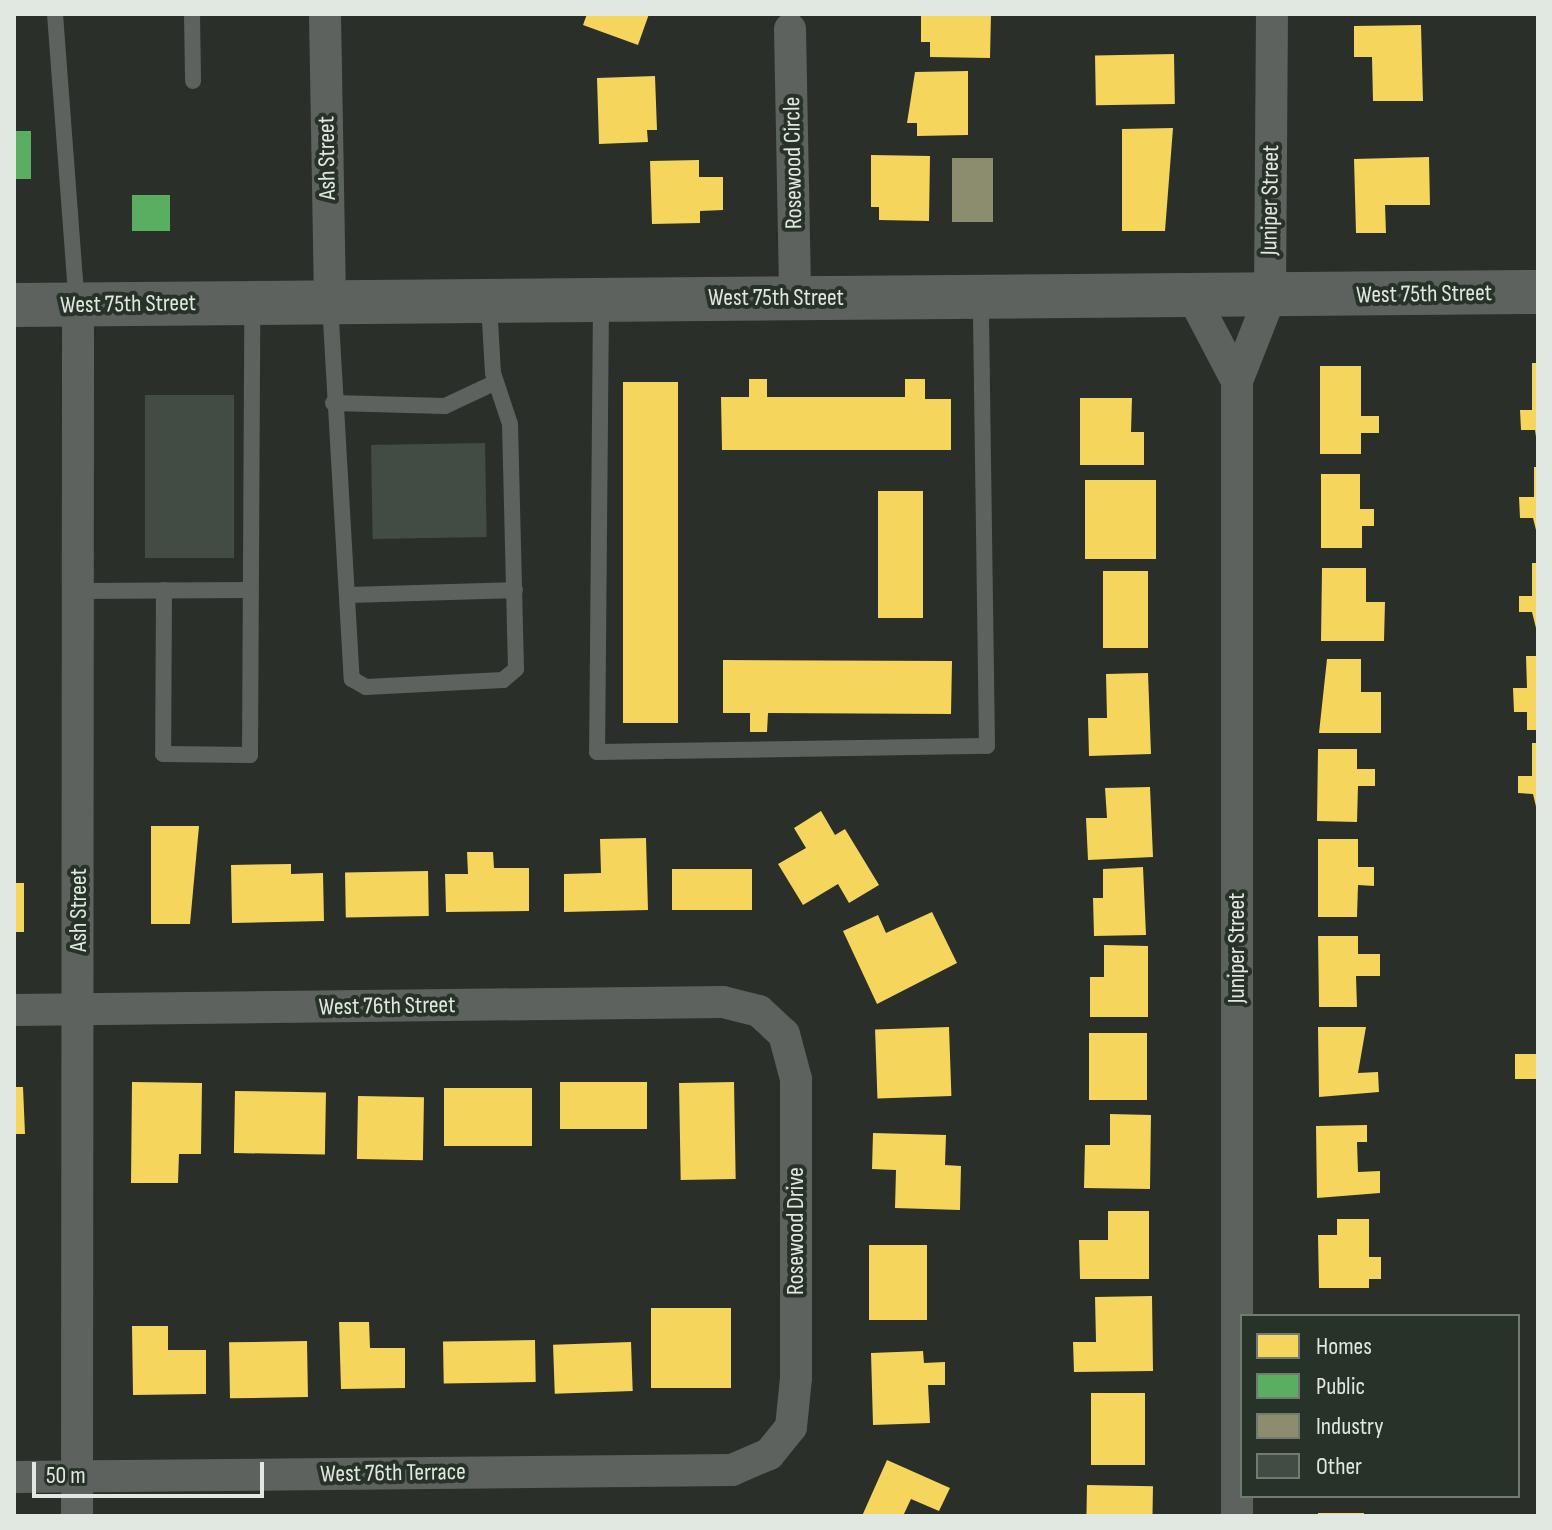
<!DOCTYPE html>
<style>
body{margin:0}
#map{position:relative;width:1552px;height:1530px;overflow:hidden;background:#2a2f2a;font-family:"Sofia Sans Condensed",sans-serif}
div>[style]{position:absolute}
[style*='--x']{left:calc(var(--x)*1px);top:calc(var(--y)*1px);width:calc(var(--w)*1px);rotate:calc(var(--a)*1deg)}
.homes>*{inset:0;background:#f6d55c;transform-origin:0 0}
.public>*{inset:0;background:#5aae61;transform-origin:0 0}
.industry>*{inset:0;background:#8c8c6e;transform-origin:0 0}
.building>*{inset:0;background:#434c44;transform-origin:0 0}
.service>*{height:16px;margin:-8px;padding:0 8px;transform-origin:8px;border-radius:8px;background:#5d625e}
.minor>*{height:32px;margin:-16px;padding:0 16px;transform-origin:16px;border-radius:16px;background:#5d625e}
.secondary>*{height:44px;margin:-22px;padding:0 22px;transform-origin:22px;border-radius:22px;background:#5d625e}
span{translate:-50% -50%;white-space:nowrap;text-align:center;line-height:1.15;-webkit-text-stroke:8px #273228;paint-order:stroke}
.street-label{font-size:24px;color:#e1e8e1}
.frame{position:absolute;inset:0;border:16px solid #e1e8e1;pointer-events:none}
.legend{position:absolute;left:1240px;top:1314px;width:280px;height:184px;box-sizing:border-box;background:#273228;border:2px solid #717b72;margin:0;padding:10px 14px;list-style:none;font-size:24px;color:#e1e8e1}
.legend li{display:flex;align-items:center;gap:16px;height:40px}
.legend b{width:40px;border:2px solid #717b72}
.scale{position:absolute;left:32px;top:1462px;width:232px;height:36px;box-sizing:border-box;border:4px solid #e1e8e1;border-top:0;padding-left:10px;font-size:24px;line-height:28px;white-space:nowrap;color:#e1e8e1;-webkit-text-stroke:6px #273228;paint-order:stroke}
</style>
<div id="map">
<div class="homes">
<i style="clip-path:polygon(587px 14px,649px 14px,638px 45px,583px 25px)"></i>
<i style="clip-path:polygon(921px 14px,991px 15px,990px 58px,930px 57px,930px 42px,921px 42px)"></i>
<i style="clip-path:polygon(1421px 25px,1423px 101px,1373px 101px,1372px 57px,1354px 57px,1354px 26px)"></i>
<i style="left:1174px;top:54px;width:50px;height:79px;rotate:89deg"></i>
<i style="clip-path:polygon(968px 71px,968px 135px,917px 136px,917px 123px,907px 123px,915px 72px)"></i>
<i style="clip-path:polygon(655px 76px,657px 130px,647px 130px,648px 142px,599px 144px,597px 78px)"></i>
<i style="clip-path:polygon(1173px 128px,1165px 231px,1122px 231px,1122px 129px)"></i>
<i style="clip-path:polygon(871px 155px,930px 156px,929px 221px,879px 220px,879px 207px,871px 207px)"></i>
<i style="clip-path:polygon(1429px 157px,1430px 205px,1385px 205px,1386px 233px,1356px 233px,1354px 159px)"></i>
<i style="clip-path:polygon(699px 160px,699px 177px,723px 177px,723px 210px,700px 211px,700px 223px,652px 224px,650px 161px)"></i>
<i style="clip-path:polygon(1532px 363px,1538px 363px,1538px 451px,1535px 430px,1521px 430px,1520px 410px,1532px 410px)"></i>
<i style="clip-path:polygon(1320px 366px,1361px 366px,1361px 416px,1379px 416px,1379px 433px,1361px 433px,1361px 454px,1320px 454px)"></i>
<i style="clip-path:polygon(749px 379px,767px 379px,767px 397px,905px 397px,905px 379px,925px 379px,925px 399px,951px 399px,951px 450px,722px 450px,721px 397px,749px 397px)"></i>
<i style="left:623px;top:382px;width:55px;height:341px"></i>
<i style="clip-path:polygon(1080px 398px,1132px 398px,1131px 432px,1144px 432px,1144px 465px,1080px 465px)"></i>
<i style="clip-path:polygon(1534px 467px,1538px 467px,1538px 538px,1533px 518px,1520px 518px,1519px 497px,1534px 497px)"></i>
<i style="clip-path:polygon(1321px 474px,1360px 474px,1360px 509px,1374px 509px,1374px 526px,1362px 526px,1362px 548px,1321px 548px)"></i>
<i style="left:1085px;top:480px;width:71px;height:79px"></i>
<i style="left:923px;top:491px;width:127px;height:45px;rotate:90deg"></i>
<i style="clip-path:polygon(1532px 563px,1538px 563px,1538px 636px,1532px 612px,1519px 612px,1519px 596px,1532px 596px)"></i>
<i style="clip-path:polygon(1322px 568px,1366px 568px,1366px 602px,1385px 602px,1384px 641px,1321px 641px)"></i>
<i style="left:1103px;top:571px;width:45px;height:77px"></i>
<i style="clip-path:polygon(1526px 656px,1538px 656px,1538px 730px,1527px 730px,1527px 712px,1514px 712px,1513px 688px,1527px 688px)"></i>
<i style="clip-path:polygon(1327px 659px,1361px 659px,1361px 692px,1381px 692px,1381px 733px,1319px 733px)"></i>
<i style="clip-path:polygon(723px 660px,952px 661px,951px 714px,768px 713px,767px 732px,750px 732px,750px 713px,723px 713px)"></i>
<i style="clip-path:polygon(1148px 673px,1151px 754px,1089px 756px,1088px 718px,1107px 718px,1106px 674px)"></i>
<i style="clip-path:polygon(1532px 743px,1538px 743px,1538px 815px,1533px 794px,1518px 793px,1518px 776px,1532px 776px)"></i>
<i style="clip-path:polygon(1318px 749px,1357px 749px,1357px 769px,1375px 769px,1375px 786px,1358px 786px,1357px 822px,1317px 821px)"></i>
<i style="clip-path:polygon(1150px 787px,1153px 857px,1088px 860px,1086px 818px,1107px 818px,1105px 788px)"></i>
<i style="clip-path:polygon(821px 811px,835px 835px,845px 829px,879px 885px,849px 903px,838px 884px,803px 905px,778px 864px,806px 848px,794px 828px)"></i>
<i style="clip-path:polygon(151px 826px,199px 826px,190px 924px,151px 924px)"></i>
<i style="clip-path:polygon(646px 838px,648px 910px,564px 912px,564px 874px,601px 873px,600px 839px)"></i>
<i style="clip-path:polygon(1318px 839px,1358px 839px,1358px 867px,1374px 867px,1374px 886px,1358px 885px,1357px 917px,1318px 917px)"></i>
<i style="clip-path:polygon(467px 852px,493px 852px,494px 868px,529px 868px,529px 911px,446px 912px,445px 874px,468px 874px)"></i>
<i style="clip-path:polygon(291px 864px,291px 874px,323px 873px,324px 921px,232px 923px,231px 865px)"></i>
<i style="clip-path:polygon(1143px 867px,1146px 935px,1094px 936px,1093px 898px,1103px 898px,1103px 869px)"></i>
<i style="left:672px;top:869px;width:80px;height:41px"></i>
<i style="left:428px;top:871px;width:45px;height:83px;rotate:89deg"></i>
<i style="left:14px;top:883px;width:10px;height:49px"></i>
<i style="clip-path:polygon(932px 912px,957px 963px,877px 1004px,843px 931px,878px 915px,886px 933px)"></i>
<i style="clip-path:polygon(1318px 936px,1358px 936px,1358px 954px,1380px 954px,1380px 976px,1356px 976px,1357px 1007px,1319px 1007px)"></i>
<i style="clip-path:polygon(1104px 945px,1148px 946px,1148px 1017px,1090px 1017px,1090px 977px,1104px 977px)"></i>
<i style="left:949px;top:1027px;width:69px;height:74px;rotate:88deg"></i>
<i style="clip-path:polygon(1318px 1027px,1366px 1027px,1358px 1073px,1378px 1072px,1379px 1092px,1319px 1097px)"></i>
<i style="left:1089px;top:1033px;width:58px;height:67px"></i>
<i style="left:1515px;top:1054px;width:23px;height:25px"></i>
<i style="clip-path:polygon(132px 1082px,202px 1083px,201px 1154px,179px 1154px,178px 1183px,131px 1183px)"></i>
<i style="left:647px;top:1082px;width:47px;height:87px;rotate:90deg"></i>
<i style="left:734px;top:1082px;width:97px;height:55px;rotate:89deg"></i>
<i style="clip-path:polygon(14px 1087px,23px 1087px,25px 1134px,14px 1134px)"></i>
<i style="left:444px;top:1088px;width:88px;height:58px"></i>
<i style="left:235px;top:1091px;width:91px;height:62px;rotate:1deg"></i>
<i style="left:358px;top:1096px;width:66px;height:63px;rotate:1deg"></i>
<i style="clip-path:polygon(1110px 1114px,1151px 1115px,1150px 1189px,1084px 1188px,1085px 1145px,1110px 1145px)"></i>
<i style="clip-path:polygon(1367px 1125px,1367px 1142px,1357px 1142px,1358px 1172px,1380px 1171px,1380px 1193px,1317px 1198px,1316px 1126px)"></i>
<i style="clip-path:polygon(873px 1133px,946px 1135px,945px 1165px,961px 1166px,960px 1210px,895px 1208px,896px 1170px,872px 1169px)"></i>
<i style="clip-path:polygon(1108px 1211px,1149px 1211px,1149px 1279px,1080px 1279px,1079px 1240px,1108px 1240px)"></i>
<i style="clip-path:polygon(1337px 1219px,1369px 1219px,1369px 1257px,1381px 1257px,1381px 1279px,1369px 1279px,1369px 1288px,1319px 1288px,1318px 1235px,1337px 1235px)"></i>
<i style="left:869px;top:1245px;width:58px;height:75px"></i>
<i style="clip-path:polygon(1152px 1296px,1153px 1371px,1074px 1372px,1073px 1342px,1096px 1342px,1095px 1297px)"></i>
<i style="left:651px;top:1308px;width:80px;height:80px"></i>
<i style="clip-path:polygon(339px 1322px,369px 1322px,370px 1348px,405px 1348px,405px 1388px,341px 1389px)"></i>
<i style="clip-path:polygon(132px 1326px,168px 1326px,168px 1350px,206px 1350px,206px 1394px,133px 1395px)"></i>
<i style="left:535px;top:1340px;width:42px;height:92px;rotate:89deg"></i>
<i style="left:307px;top:1341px;width:56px;height:78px;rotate:89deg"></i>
<i style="left:631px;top:1342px;width:49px;height:78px;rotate:88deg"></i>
<i style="clip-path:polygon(923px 1351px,924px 1363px,945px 1362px,945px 1385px,928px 1385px,930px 1423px,873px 1425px,871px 1353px)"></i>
<i style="left:1091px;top:1393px;width:54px;height:72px"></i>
<i style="clip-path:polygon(887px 1460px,950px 1488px,939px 1511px,911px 1499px,903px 1516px,862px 1516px)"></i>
<i style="left:1087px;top:1485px;width:66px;height:31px;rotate:1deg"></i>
<i style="left:1318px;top:1513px;width:46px;height:3px"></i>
</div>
<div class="public">
<i style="left:14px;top:131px;width:17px;height:48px"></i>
<i style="left:170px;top:195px;width:36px;height:38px;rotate:90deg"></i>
</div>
<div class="industry">
<i style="left:952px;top:158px;width:41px;height:64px"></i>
</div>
<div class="building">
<i style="left:145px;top:395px;width:89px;height:163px"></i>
<i style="left:485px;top:443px;width:94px;height:114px;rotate:89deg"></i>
</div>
<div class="service">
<i style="--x:55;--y:14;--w:291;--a:85.7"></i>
<i style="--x:192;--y:14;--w:67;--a:89.1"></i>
<i style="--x:330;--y:303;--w:377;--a:86.7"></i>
<i style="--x:352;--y:679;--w:16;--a:30"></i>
<i style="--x:366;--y:687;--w:137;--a:-2.9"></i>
<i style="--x:503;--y:680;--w:17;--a:-40"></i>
<i style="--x:516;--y:669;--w:245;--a:-91.4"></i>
<i style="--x:510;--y:424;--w:54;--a:-108.4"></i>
<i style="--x:493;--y:373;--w:70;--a:-93.3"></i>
<i style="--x:601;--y:303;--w:449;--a:90.5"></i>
<i style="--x:597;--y:752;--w:390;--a:-0.9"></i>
<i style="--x:987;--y:746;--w:446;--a:-90.8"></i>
<i style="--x:333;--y:403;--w:112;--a:1.5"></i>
<i style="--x:445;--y:406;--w:56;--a:-25.2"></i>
<i style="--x:164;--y:590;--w:164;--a:90.3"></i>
<i style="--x:163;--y:754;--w:87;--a:0.7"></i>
<i style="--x:250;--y:755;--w:452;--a:-89.7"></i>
<i style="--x:78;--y:591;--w:172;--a:-0.3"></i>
<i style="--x:349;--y:595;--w:166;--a:-1.7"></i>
</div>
<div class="minor">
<i style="--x:325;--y:14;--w:287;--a:89"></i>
<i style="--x:790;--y:29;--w:268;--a:88.9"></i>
<i style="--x:1193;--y:297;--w:95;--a:62.4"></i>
<i style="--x:14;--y:1010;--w:709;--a:-0.65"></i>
<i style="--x:723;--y:1002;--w:37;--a:14"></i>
<i style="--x:759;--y:1011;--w:34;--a:43"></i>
<i style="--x:784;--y:1034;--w:47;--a:75.1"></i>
<i style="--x:796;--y:1079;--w:299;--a:90"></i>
<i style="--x:796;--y:1378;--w:49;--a:95.8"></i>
<i style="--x:791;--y:1427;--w:35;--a:129"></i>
<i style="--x:769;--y:1454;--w:40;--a:156.6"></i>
<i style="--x:732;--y:1470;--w:718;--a:179.44"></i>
<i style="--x:77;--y:1516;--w:1212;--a:-89.95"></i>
<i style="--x:1237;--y:1516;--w:1135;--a:-90"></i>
<i style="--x:1237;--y:381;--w:90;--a:-68.6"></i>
<i style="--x:1270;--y:297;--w:283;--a:-89.6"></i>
</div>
<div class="secondary">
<i style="--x:14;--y:305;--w:1524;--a:-0.49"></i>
</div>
<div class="street-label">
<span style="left:327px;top:158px;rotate:-91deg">Ash Street</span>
<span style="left:793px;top:163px;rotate:-91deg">Rosewood Circle</span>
<span style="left:1270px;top:200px;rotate:-89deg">Juniper Street</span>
<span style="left:1424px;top:294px;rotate:-1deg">West 75th Street</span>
<span style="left:776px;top:298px">West 75th Street</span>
<span style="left:128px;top:304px;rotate:-1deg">West 75th Street</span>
<span style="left:79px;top:910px;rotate:-90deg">Ash Street</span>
<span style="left:1237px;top:948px;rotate:-90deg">Juniper Street</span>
<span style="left:387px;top:1006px;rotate:-1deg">West 76th Street</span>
<span style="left:796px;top:1231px;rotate:-90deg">Rosewood Drive</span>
<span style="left:393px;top:1473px;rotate:-1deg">West 76th Terrace</span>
</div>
<div class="frame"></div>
<ul class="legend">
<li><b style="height:22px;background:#f6d55c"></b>Homes</li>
<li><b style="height:22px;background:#5aae61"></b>Public</li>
<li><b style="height:22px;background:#8c8c6e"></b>Industry</li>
<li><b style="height:22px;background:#434c44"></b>Other</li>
</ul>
<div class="scale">50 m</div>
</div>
